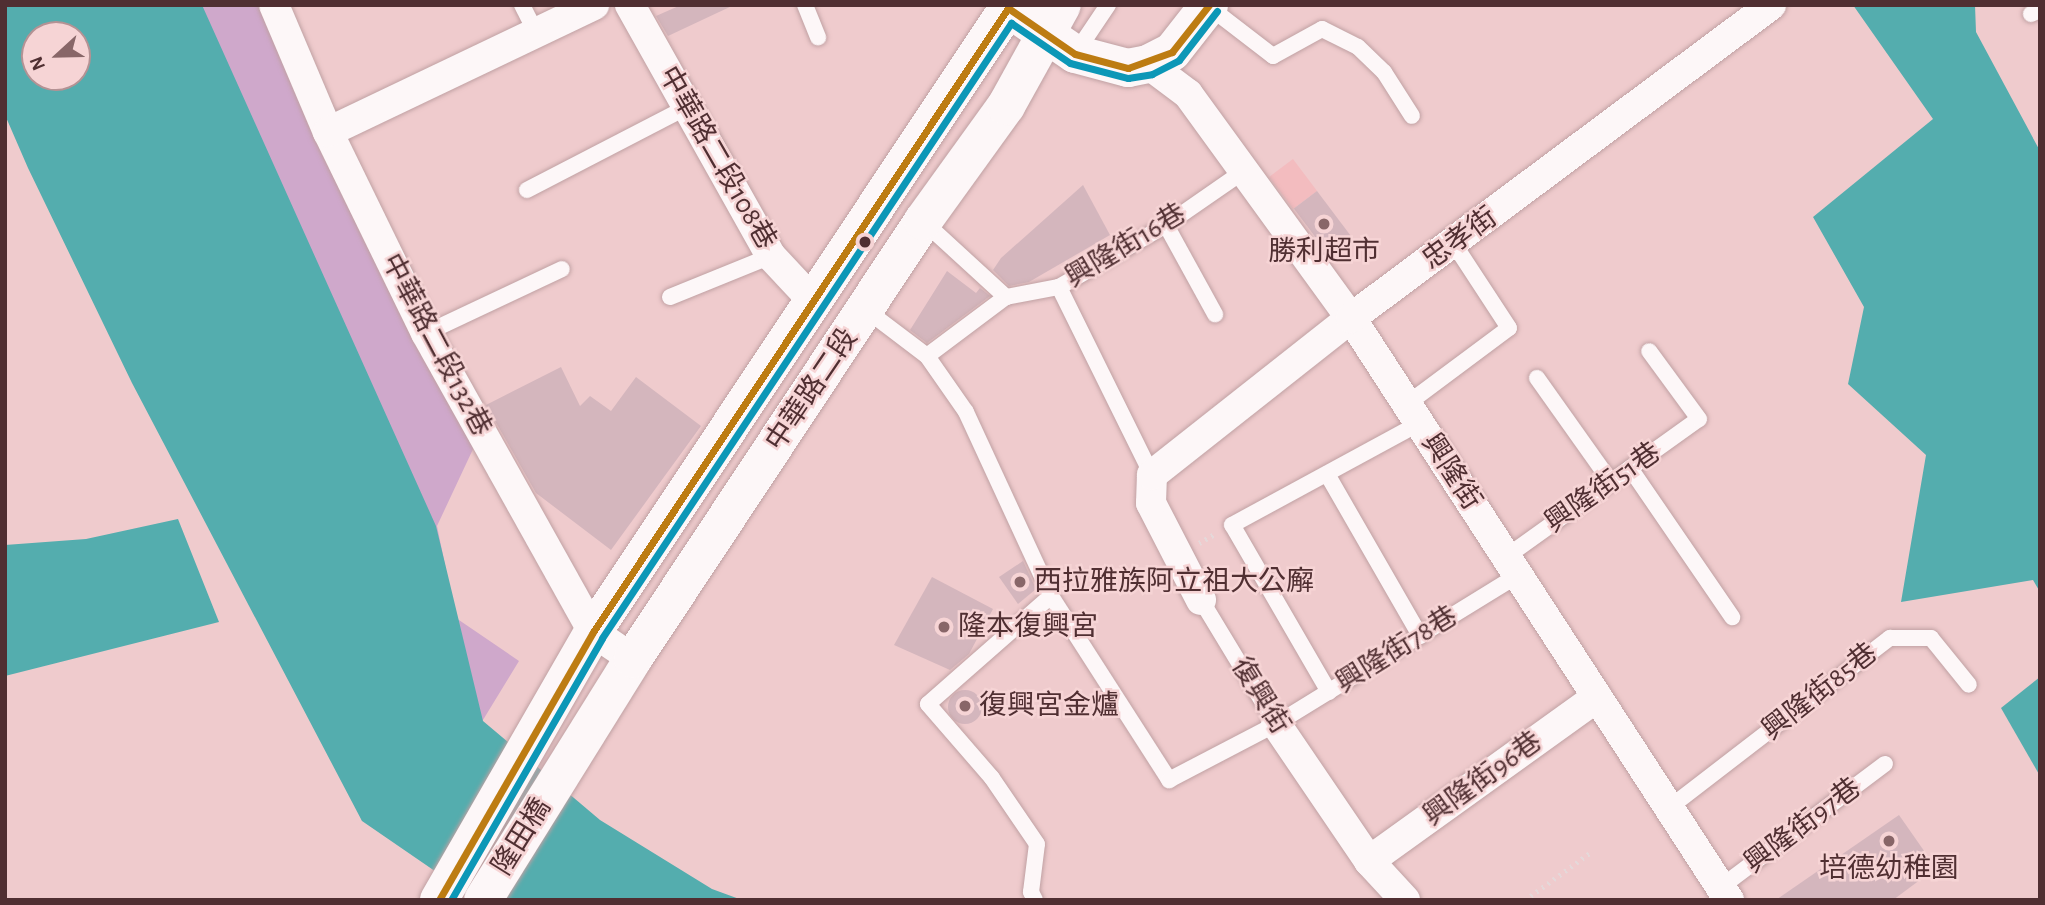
<!DOCTYPE html>
<meta charset="utf-8">
<style>
body{margin:0}
#map{position:relative;width:2045px;height:905px;overflow:hidden;background:#efcbcd;font-family:"Alegreya Sans","Noto Sans TC",sans-serif}
div>[style]{position:absolute}
[style*='--x']{left:calc(var(--x)*1px);top:calc(var(--y)*1px);width:calc(var(--w)*1px);rotate:calc(var(--a)*1deg)}
.built>*{inset:0;background:#f3bcbf;transform-origin:0 0}
.green>*{inset:0;background:#cfa8cb}
.water>*{inset:0;background:#54adae}
.building>*{inset:0;background:#d4b6bd;transform-origin:0 0}
.round{border-radius:50%}
.path>*{height:4.5px;margin-top:-2.25px;transform-origin:0;background:repeating-linear-gradient(90deg,#e5d8d9 0 2px,transparent 0 7px)}
.roads{filter:drop-shadow(0 0 2px #c0a1a3) drop-shadow(0 0 2px #c0a1a3)}
.service>*{height:16px;margin:-8px;padding:0 8px;transform-origin:8px;border-radius:8px;background:#fdf7f8}
.minor>*{height:30px;margin:-15px;padding:0 15px;transform-origin:15px;border-radius:15px;background:#fdf7f8}
.secondary>*{height:38px;margin:-19px;padding:0 19px;transform-origin:19px;border-radius:19px;background:#fdf7f8}
.primary>*{height:38px;margin:-19px;padding:0 19px;transform-origin:19px;border-radius:19px;background:#fdf7f8}
.bus-1>*{height:7px;margin:-3.5px;padding:0 3.5px;transform-origin:3.5px;border-radius:3.5px;background:#bd7c12}
.bus-2>*{height:7px;margin:-3.5px;padding:0 3.5px;transform-origin:3.5px;border-radius:3.5px;background:#0c97b7}
.dots>*{width:19px;height:19px;translate:-50% -50%;box-sizing:border-box;border:4px solid #f6d4d5;border-radius:50%}
span{translate:-50% -50%;white-space:nowrap;text-align:center;line-height:1.15;-webkit-text-stroke:5px #f6d4d5;paint-order:stroke}
.street-label{font-size:28px;color:#502f32}
.poi-label{font-size:28px;color:#502f32}
.left{translate:0 -50%;text-align:left}
.frame{position:absolute;inset:0;border:7px solid #502f32;pointer-events:none}
.north{position:absolute;left:21px;top:21px;width:70px;height:70px;box-sizing:border-box;background:#f6d4d5;border:2px solid #b49294;border-radius:50%;rotate:248deg;font-size:19px;font-weight:700;line-height:28px;text-align:center;color:#502f32}
.north::after{content:'';display:block;margin:auto;width:24px;height:32px;background:#886668;clip-path:polygon(50% 0,100% 100%,50% 72%,0 100%)}
</style>
<div id="map">
<div class="built">
<i style="left:1293px;top:159px;width:40px;height:30px;rotate:53deg"></i>
</div>
<div class="green">
<i style="clip-path:polygon(42px 5px,274px 5px,474px 447px,437px 526px,456px 618px,519px 661px,431px 805px,362px 821px,77px 77px,77px 35px)"></i>
</div>
<div class="water">
<i style="clip-path:polygon(evenodd,5px 5px,202px 5px,436px 526px,483px 721px,600px 820px,712px 889px,742px 900px,477px 900px,362px 821px,132px 383px,28px 168px,5px 115px,5px 5px,35px 35px,77px 35px,77px 77px,35px 77px,35px 35px)"></i>
<i style="clip-path:polygon(1853px 5px,1975px 5px,1976px 32px,2040px 151px,2040px 592px,2033px 580px,1901px 602px,1926px 455px,1848px 384px,1864px 307px,1813px 217px,1933px 119px)"></i>
<i style="clip-path:polygon(178px 519px,219px 622px,5px 676px,5px 545px,86px 539px)"></i>
<i style="clip-path:polygon(2040px 677px,2040px 776px,2001px 708px)"></i>
</div>
<div class="building">
<i style="clip-path:polygon(681px 5px,734px 5px,668px 36px,656px 16px)"></i>
<i style="clip-path:polygon(1083px 185px,1110px 235px,1029px 282px,1009px 286px,993px 270px,1001px 258px)"></i>
<i style="left:1317px;top:191px;width:61px;height:29px;rotate:53deg"></i>
<i style="clip-path:polygon(947px 271px,976px 293px,980px 288px,990px 296px,927px 343px,910px 330px)"></i>
<i style="clip-path:polygon(561px 367px,580px 406px,590px 396px,611px 411px,636px 377px,701px 426px,611px 550px,536px 493px,486px 405px)"></i>
<i style="clip-path:polygon(1023px 561px,1036px 589px,1018px 604px,999px 577px)"></i>
<i style="clip-path:polygon(932px 577px,993px 609px,969px 654px,950px 670px,894px 645px)"></i>
<i class="round" style="left:948px;top:690px;width:34px;height:34px"></i>
<i style="clip-path:polygon(1899px 815px,1936px 868px,1893px 900px,1776px 900px)"></i>
</div>
<div class="path">
<i style="--x:1199;--y:543;--w:20;--a:-30"></i>
<i style="--x:1525;--y:900;--w:82;--a:-36"></i>
</div>
<div class="roads">
<div class="service">
<i style="--x:522;--y:5;--w:33;--a:63"></i>
<i style="--x:805;--y:5;--w:35;--a:68"></i>
<i style="--x:1208;--y:6;--w:82;--a:37.6"></i>
<i style="--x:1273;--y:56;--w:56;--a:-28.9"></i>
<i style="--x:1322;--y:29;--w:40;--a:26.6"></i>
<i style="--x:1358;--y:47;--w:36;--a:44"></i>
<i style="--x:1384;--y:72;--w:52;--a:57.5"></i>
<i style="--x:2031;--y:14;--w:10;--a:-24"></i>
<i style="--x:1075;--y:54;--w:59;--a:-56"></i>
<i style="--x:527;--y:190;--w:180;--a:-27.4"></i>
<i style="--x:923;--y:221;--w:113;--a:42.5"></i>
<i style="--x:1166;--y:225;--w:102;--a:61.2"></i>
<i style="--x:1059;--y:287;--w:210;--a:63.7"></i>
<i style="--x:670;--y:297;--w:109;--a:-22.1"></i>
<i style="--x:865;--y:309;--w:78;--a:37.2"></i>
<i style="--x:927;--y:356;--w:99;--a:-36.8"></i>
<i style="--x:1006;--y:297;--w:54;--a:-10.7"></i>
<i style="--x:1059;--y:287;--w:124;--a:-30.1"></i>
<i style="--x:1166;--y:225;--w:95;--a:-34.7"></i>
<i style="--x:426;--y:333;--w:150;--a:-25.2"></i>
<i style="--x:927;--y:356;--w:68;--a:55.1"></i>
<i style="--x:966;--y:412;--w:203;--a:65.2"></i>
<i style="--x:1051;--y:596;--w:219;--a:57.3"></i>
<i style="--x:1169;--y:780;--w:121;--a:-27.6"></i>
<i style="--x:1276;--y:724;--w:284;--a:-31.6"></i>
<i style="--x:1537;--y:378;--w:128;--a:54.6"></i>
<i style="--x:1407;--y:404;--w:127;--a:-36.7"></i>
<i style="--x:1509;--y:328;--w:100;--a:-123.2"></i>
<i style="--x:1630;--y:468;--w:181;--a:55.6"></i>
<i style="--x:1327;--y:474;--w:187;--a:60.1"></i>
<i style="--x:1506;--y:557;--w:237;--a:-35.6"></i>
<i style="--x:1699;--y:419;--w:84;--a:-126.3"></i>
<i style="--x:1201;--y:600;--w:145;--a:58.8"></i>
<i style="--x:1329;--y:692;--w:193;--a:-120.1"></i>
<i style="--x:1232;--y:525;--w:214;--a:-28.5"></i>
<i style="--x:1669;--y:808;--w:279;--a:-37.6"></i>
<i style="--x:1890;--y:638;--w:41;--a:0"></i>
<i style="--x:1931;--y:638;--w:60;--a:51"></i>
<i style="--x:1721;--y:887;--w:205;--a:-36.9"></i>
<i style="--x:1035;--y:900;--w:9;--a:-117"></i>
<i style="--x:1031;--y:892;--w:48;--a:-82.9"></i>
<i style="--x:1037;--y:844;--w:80;--a:-124.3"></i>
<i style="--x:992;--y:778;--w:98;--a:-130.9"></i>
<i style="--x:928;--y:704;--w:164;--a:-41.3"></i>
</div>
<div class="minor">
<i style="--x:274;--y:5;--w:138;--a:67"></i>
<i style="--x:328;--y:132;--w:224;--a:64"></i>
<i style="--x:426;--y:333;--w:342;--a:60.8"></i>
<i style="--x:593;--y:632;--w:48;--a:34"></i>
<i style="--x:630;--y:5;--w:288;--a:60.7"></i>
<i style="--x:771;--y:256;--w:64;--a:46.9"></i>
<i style="--x:1148;--y:64;--w:50;--a:36.9"></i>
<i style="--x:1188;--y:94;--w:277;--a:54"></i>
<i style="--x:1351;--y:318;--w:694;--a:57"></i>
<i style="--x:328;--y:132;--w:295;--a:-25.5"></i>
<i style="--x:1201;--y:600;--w:109;--a:-117.3"></i>
<i style="--x:1151;--y:503;--w:28;--a:-88"></i>
<i style="--x:1152;--y:475;--w:253;--a:-38.3"></i>
<i style="--x:1351;--y:318;--w:524;--a:-36.69"></i>
<i style="--x:1276;--y:724;--w:166;--a:55.8"></i>
<i style="--x:1369;--y:861;--w:53;--a:47.3"></i>
<i style="--x:1369;--y:861;--w:281;--a:-35.7"></i>
</div>
<div class="secondary">
<i style="--x:1008;--y:8;--w:81;--a:34.5"></i>
<i style="--x:1075;--y:54;--w:55;--a:14.8"></i>
<i style="--x:1128;--y:68;--w:20;--a:-11"></i>
<i style="--x:1148;--y:64;--w:27;--a:-27"></i>
<i style="--x:1172;--y:52;--w:60;--a:-51.8"></i>
</div>
<div class="primary">
<i style="--x:439;--y:900;--w:309;--a:-60.1"></i>
<i style="--x:593;--y:632;--w:753;--a:-56.37"></i>
<i style="--x:483;--y:900;--w:284;--a:-58.1"></i>
<i style="--x:633;--y:659;--w:525;--a:-56.49"></i>
<i style="--x:923;--y:221;--w:142;--a:-54.2"></i>
<i style="--x:1006;--y:106;--w:115;--a:-61"></i>
</div>
</div>
<div class="bus-1">
<i style="--x:439;--y:900;--w:309;--a:-60.1"></i>
<i style="--x:593;--y:632;--w:749;--a:-56.37"></i>
<i style="--x:1008;--y:8;--w:81;--a:34.5"></i>
<i style="--x:1075;--y:54;--w:55;--a:14.8"></i>
<i style="--x:1128;--y:68;--w:47;--a:-20"></i>
<i style="--x:1172;--y:52;--w:60;--a:-51.8"></i>
</div>
<div class="bus-2">
<i style="--x:451;--y:900;--w:302;--a:-60"></i>
<i style="--x:602;--y:638;--w:739;--a:-56.37"></i>
<i style="--x:1011;--y:23;--w:71;--a:34.1"></i>
<i style="--x:1070;--y:63;--w:60;--a:14.5"></i>
<i style="--x:1128;--y:78;--w:24;--a:-9"></i>
<i style="--x:1152;--y:74;--w:30;--a:-27"></i>
<i style="--x:1179;--y:60;--w:62;--a:-52.2"></i>
</div>
<div class="dots">
<i style="left:1324px;top:224px;background:#886668"></i>
<i style="left:865px;top:242px;background:#502f32"></i>
<i style="left:1020px;top:582px;background:#886668"></i>
<i style="left:944px;top:627px;background:#886668"></i>
<i style="left:965px;top:706px;background:#886668"></i>
<i style="left:1889px;top:841px;background:#886668"></i>
</div>
<div class="street-label">
<span style="left:717px;top:158px;rotate:60deg">中華路二段108巷</span>
<span style="left:1460px;top:239px;rotate:-36deg">忠孝街</span>
<span style="left:1126px;top:246px;rotate:-31deg">興隆街16巷</span>
<span style="left:436px;top:345px;rotate:62deg">中華路二段132巷</span>
<span style="left:812px;top:390px;rotate:-56deg">中華路二段</span>
<span style="left:1451px;top:472px;rotate:57deg">興隆街</span>
<span style="left:1603px;top:488px;rotate:-35deg">興隆街51巷</span>
<span style="left:1397px;top:650px;rotate:-32deg">興隆街78巷</span>
<span style="left:1820px;top:692px;rotate:-38deg">興隆街85巷</span>
<span style="left:1260px;top:696px;rotate:58deg">復興街</span>
<span style="left:1483px;top:779px;rotate:-36deg">興隆街96巷</span>
<span style="left:1803px;top:826px;rotate:-37deg">興隆街97巷</span>
<span style="left:522px;top:837px;rotate:-58deg">隆田橋</span>
</div>
<div class="poi-label">
<span style="left:1324px;top:252px">勝利超市</span>
<span class="left" style="left:1034px;top:582px">西拉雅族阿立祖大公廨</span>
<span class="left" style="left:958px;top:627px">隆本復興宮</span>
<span class="left" style="left:979px;top:706px">復興宮金爐</span>
<span style="left:1889px;top:869px">培德幼稚園</span>
</div>
<div class="frame"></div>
<div class="north">N</div>
</div>
